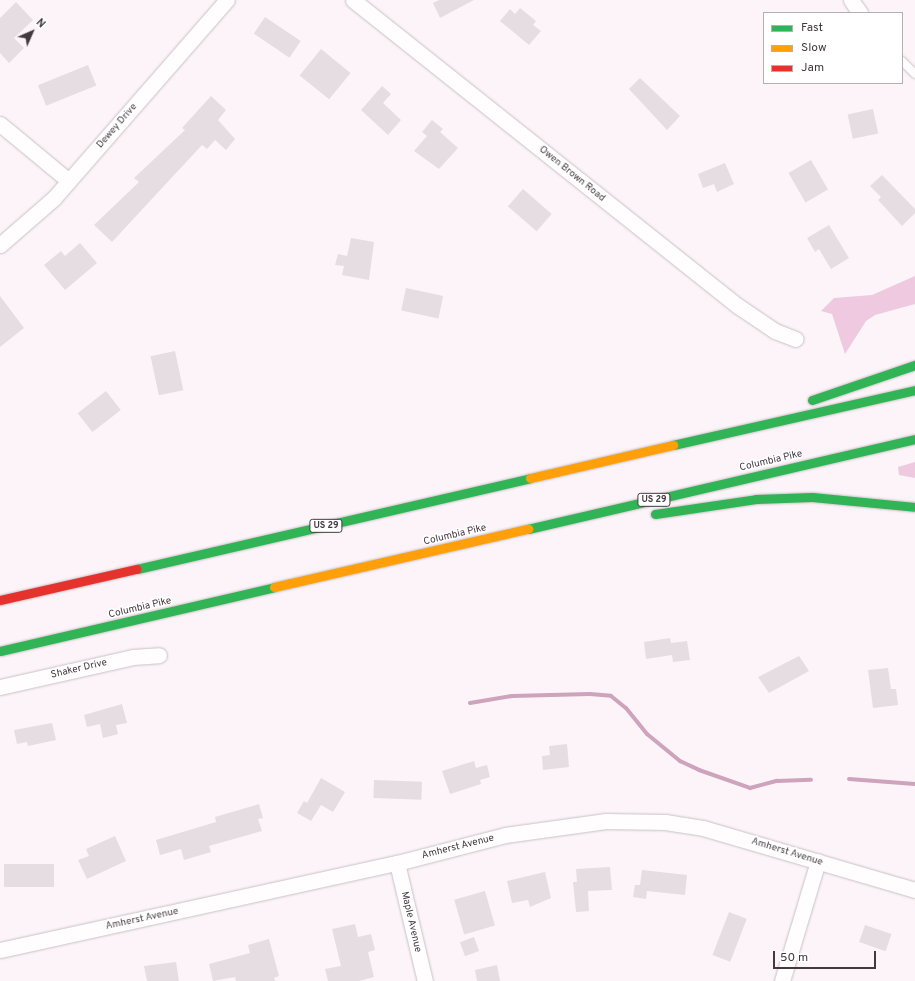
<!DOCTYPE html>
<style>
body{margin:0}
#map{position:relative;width:915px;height:981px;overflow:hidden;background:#fcf4f8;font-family:Overpass,sans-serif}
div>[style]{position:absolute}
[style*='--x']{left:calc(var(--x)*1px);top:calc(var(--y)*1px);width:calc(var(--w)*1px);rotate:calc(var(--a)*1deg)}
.forest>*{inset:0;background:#eec9df}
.stream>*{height:4px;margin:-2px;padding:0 2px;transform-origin:2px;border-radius:2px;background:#cea3bc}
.building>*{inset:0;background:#e5dde1;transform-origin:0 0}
.roads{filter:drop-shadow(0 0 1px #c9c1c5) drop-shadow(0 0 1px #c9c1c5)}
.lane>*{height:8px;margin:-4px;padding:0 4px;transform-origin:4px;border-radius:4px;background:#fffdfe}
.street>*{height:15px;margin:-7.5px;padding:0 7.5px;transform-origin:7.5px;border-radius:7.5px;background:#fffdfe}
.fast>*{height:9px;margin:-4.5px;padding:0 4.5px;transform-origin:4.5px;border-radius:4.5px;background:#30b455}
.slow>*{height:9px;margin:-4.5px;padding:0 4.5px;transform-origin:4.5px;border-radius:4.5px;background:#ff9f0a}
.jam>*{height:9px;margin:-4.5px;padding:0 4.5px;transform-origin:4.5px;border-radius:4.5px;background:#e5322d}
span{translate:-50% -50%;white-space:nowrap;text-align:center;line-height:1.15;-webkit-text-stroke:3px #fff;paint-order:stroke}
.shield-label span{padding:1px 3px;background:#fff;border:1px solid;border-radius:3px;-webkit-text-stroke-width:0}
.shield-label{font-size:9px;color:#43393f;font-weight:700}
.street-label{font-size:10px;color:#43393f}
.legend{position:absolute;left:763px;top:12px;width:140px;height:72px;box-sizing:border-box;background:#fff;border:1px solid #b4b0b2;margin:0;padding:5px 7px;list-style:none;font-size:12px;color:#43393f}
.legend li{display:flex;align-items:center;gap:8px;height:20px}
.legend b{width:20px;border:1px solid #b4b0b2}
.north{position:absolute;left:12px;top:12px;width:40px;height:40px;-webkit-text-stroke:3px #fff;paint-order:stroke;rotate:45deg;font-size:11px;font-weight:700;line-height:16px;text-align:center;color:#43393f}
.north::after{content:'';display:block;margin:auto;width:14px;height:18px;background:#43393f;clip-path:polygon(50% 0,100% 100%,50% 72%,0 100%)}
.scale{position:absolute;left:773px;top:951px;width:103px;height:18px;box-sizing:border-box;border:2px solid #43393f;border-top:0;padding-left:5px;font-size:12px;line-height:14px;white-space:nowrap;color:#43393f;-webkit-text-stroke:3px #fff;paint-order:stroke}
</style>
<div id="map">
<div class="forest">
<i style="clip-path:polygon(915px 276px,915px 304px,875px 315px,866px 321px,845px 354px,832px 314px,821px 311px,834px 298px,872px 295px)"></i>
<i style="clip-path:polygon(915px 462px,915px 478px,899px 475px,898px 467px)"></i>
</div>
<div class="stream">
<i style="--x:470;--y:703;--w:43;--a:-9.5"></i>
<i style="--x:512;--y:696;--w:78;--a:-1.5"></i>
<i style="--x:590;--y:694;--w:21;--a:5"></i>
<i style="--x:611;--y:696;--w:19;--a:39"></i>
<i style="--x:626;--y:708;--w:33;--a:51"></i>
<i style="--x:647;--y:734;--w:43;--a:39.3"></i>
<i style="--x:680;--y:761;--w:21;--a:25"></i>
<i style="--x:699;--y:770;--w:54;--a:19.4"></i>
<i style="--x:750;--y:788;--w:28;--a:-15"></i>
<i style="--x:777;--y:781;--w:34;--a:-2"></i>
<i style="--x:849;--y:779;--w:66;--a:4.3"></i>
</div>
<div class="building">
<i style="clip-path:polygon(439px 0,474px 0,440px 18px,433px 3px)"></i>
<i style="clip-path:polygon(16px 2px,33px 20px,14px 38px,24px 48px,9px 63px,0 53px,0 18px)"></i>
<i style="clip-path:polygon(520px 8px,536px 21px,533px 25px,541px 31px,529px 45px,500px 21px,510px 9px,515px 14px)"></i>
<i style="left:265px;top:17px;width:43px;height:20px;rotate:34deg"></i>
<i style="left:321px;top:49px;width:38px;height:34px;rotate:39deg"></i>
<i style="left:88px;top:65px;width:22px;height:54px;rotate:68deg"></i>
<i style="clip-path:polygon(640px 78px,680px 116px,667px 130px,629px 89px)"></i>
<i style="clip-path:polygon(382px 86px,391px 94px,383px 103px,401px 120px,388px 135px,361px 110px)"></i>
<i style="clip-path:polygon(211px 96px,226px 110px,218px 120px,235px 139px,226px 150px,215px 140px,207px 149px,202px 145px,112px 242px,94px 225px,139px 182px,134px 178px,185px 130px,182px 128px)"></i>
<i style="left:873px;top:109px;width:25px;height:26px;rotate:78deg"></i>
<i style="clip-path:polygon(432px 120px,443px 129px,440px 132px,458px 148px,439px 169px,414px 151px,427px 136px,422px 132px)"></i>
<i style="left:811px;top:160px;width:34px;height:26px;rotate:60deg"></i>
<i style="clip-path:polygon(725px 163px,734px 184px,717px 192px,714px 184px,703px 188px,698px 174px)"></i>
<i style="clip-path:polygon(882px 175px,915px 209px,915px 213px,902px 226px,878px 200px,881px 197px,870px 186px)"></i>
<i style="left:523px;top:189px;width:38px;height:23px;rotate:41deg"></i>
<i style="clip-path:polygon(829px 225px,849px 258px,831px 269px,819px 249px,815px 252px,807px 238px)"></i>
<i style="clip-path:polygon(351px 238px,374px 242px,369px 280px,342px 275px,344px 266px,335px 265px,338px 254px,347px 256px)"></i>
<i style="clip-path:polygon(80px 243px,97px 263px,65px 290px,44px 265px,61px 251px,65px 256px)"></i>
<i style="left:406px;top:288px;width:38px;height:23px;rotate:12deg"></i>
<i style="clip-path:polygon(0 296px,24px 328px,0 347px)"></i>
<i style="left:175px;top:351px;width:40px;height:25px;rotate:78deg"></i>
<i style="left:106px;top:391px;width:24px;height:36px;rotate:52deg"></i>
<i style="clip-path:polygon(670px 638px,671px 643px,687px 641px,690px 660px,673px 662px,672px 655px,646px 659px,644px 642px)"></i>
<i style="clip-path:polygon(799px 656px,809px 671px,769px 693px,758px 677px)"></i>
<i style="clip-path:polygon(888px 668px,891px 689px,896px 689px,898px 705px,873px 708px,868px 670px)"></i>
<i style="clip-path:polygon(122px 704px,127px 723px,116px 725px,118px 734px,103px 738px,100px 724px,87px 727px,84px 715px)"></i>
<i style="clip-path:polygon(52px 723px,56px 740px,28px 746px,27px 742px,17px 744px,14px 730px)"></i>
<i style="clip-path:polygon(567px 744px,569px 767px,543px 770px,542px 756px,550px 755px,549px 746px)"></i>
<i style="clip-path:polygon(474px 761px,476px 768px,487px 765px,490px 777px,480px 780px,481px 784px,450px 794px,442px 771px)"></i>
<i style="clip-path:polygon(321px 778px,345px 792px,333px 812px,321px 805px,311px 821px,297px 813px,304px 801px,307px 803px)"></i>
<i style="left:374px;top:780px;width:48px;height:18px;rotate:2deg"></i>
<i style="clip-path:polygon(259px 804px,263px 818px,258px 819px,262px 831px,209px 846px,211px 852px,184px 860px,181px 849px,160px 855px,156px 840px,216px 822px,215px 817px)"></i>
<i style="clip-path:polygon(115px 836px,126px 861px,87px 879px,78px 860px,89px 856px,86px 849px)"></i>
<i style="left:4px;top:864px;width:50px;height:23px"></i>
<i style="clip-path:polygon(610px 867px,612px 890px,588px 891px,589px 911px,576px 912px,573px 882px,577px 882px,576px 869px)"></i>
<i style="clip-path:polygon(642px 870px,687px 875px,685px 895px,647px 891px,646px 899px,633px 897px,635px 885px,640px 885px)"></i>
<i style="clip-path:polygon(545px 872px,551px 898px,530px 907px,528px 900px,512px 903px,507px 881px)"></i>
<i style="left:485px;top:891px;width:36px;height:32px;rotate:74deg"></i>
<i style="left:729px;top:912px;width:19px;height:46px;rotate:21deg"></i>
<i style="clip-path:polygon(355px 924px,358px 937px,371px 934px,375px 950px,368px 952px,374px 977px,359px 981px,328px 981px,325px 969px,341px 966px,332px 929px)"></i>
<i style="left:865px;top:925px;width:28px;height:18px;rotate:19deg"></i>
<i style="left:474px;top:937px;width:15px;height:15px;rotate:70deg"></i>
<i style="clip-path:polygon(269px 939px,279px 976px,274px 978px,275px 981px,236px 981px,235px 977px,213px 981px,209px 964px,250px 953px,248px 945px)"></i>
<i style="clip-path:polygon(176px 962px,179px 981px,147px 981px,144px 966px)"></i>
<i style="clip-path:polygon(497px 965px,500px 981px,477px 981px,475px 970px)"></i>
</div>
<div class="roads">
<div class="lane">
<i style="--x:902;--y:61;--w:18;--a:45"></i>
</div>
<div class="street">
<i style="--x:353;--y:0;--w:492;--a:38.5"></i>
<i style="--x:738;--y:306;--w:45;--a:34"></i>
<i style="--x:775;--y:331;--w:22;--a:21"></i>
<i style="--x:851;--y:0;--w:16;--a:55"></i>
<i style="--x:0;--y:124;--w:89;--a:39.6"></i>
<i style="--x:0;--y:245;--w:72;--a:-41"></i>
<i style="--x:54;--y:198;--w:263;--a:-48.9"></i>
<i style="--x:0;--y:687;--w:136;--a:-12.7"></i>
<i style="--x:133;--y:657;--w:26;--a:-4"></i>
<i style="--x:397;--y:863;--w:121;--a:76.7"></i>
<i style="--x:0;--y:950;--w:406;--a:-12.4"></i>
<i style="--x:397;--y:863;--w:112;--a:-14.5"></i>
<i style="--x:505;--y:835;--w:102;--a:-7.9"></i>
<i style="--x:606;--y:821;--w:59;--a:1"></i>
<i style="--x:665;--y:822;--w:38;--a:9"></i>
<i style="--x:703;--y:828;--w:221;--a:16.3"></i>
<i style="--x:782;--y:981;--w:125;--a:-73.3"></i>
</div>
<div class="fast">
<i style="--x:812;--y:400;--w:109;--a:-18.8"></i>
<i style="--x:673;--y:445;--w:248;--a:-12.8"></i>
<i style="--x:655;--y:514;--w:102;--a:-8.4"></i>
<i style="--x:756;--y:499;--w:56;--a:-2"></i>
<i style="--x:812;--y:497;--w:103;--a:5.5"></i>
<i style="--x:528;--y:529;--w:397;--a:-13.1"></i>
<i style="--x:137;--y:569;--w:403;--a:-13"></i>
<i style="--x:0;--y:651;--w:281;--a:-13.1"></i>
</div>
<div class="slow">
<i style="--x:530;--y:478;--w:147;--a:-13"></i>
<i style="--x:274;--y:587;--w:261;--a:-12.9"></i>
</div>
<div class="jam">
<i style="--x:0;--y:600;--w:140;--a:-12.8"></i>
</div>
</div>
<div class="shield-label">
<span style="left:654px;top:500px">US 29</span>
<span style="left:326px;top:526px">US 29</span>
</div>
<div class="street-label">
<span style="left:117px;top:126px;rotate:-49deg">Dewey Drive</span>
<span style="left:572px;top:174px;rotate:39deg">Owen Brown Road</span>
<span style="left:771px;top:461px;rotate:-13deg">Columbia Pike</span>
<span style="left:455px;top:535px;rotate:-13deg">Columbia Pike</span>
<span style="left:140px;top:608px;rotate:-13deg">Columbia Pike</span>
<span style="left:79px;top:669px;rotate:-13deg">Shaker Drive</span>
<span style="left:458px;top:847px;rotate:-14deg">Amherst Avenue</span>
<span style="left:787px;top:852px;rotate:17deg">Amherst Avenue</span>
<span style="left:142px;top:919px;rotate:-12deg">Amherst Avenue</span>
<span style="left:411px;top:922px;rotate:77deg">Maple Avenue</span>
</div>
<ul class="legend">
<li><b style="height:5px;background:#30b455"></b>Fast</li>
<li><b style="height:5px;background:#ff9f0a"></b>Slow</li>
<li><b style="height:5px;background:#e5322d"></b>Jam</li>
</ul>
<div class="north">N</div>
<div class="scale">50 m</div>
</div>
